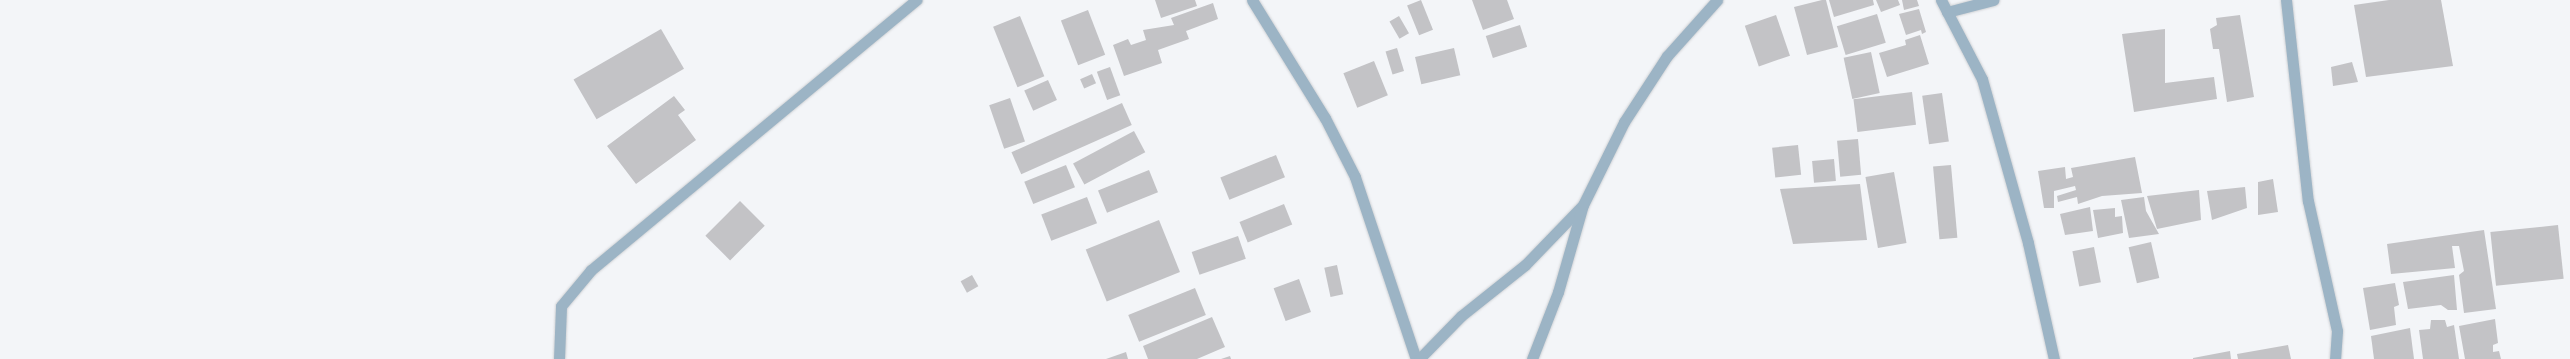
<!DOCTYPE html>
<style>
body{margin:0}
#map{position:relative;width:2570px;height:359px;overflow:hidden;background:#f3f5f8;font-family:"Golos Text",sans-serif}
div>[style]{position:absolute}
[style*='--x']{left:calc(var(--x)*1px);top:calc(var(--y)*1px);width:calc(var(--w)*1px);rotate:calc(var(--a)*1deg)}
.building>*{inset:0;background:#c3c3c6;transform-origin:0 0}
.roads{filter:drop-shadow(0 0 1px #d0d2d5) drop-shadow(0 0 1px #d0d2d5)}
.minor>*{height:11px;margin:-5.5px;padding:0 5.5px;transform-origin:5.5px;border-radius:5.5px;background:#9cb4c5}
span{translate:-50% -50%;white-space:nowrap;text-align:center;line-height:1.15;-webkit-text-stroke:4px #fff;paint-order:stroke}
</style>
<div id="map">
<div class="building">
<i style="clip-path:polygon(1155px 0,1195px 0,1197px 6px,1161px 18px)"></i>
<i style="left:1421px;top:0;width:32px;height:15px;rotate:68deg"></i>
<i style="clip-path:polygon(1472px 0,1507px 0,1514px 19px,1483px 30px)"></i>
<i style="clip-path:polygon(1822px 0,1826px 0,1838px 47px,1807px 55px,1794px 7px)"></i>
<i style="clip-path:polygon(1829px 0,1873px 0,1874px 5px,1834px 17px)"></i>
<i style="clip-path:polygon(1876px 0,1898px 0,1900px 5px,1881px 12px)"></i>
<i style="clip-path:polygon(1902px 0,1917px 0,1919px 6px,1904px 10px)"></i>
<i style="clip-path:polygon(2389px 0,2441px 0,2453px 66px,2366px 77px,2354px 5px)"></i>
<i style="clip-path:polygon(1213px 3px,1218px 19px,1186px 31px,1189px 39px,1158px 50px,1162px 63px,1124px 76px,1113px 45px,1128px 39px,1131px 45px,1146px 40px,1143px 30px,1174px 25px,1171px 18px)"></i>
<i style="clip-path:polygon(1919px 9px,1926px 32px,1922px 34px,1921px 30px,1906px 35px,1899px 14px)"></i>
<i style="left:1088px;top:10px;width:48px;height:29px;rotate:69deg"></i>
<i style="left:1877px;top:14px;width:30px;height:42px;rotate:73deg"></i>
<i style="left:1776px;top:15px;width:43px;height:33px;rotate:71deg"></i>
<i style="clip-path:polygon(2240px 15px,2254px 97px,2227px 102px,2219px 49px,2213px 49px,2210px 29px,2217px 25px,2216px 18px)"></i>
<i style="left:1020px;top:16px;width:65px;height:29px;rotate:68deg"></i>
<i style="left:1399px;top:16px;width:20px;height:11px;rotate:60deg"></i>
<i style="left:1520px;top:25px;width:23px;height:36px;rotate:72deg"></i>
<i style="left:661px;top:29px;width:46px;height:101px;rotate:60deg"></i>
<i style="clip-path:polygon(2165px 29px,2165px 83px,2214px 77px,2217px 99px,2134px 112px,2122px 34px)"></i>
<i style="clip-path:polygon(1920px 35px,1929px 64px,1887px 77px,1879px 53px,1906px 45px,1905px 40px)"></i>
<i style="left:1397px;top:48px;width:24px;height:12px;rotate:73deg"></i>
<i style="left:1454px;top:48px;width:28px;height:40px;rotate:77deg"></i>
<i style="left:1871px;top:52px;width:42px;height:28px;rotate:78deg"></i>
<i style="left:1374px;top:61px;width:37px;height:33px;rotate:68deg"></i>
<i style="clip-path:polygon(2352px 62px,2358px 82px,2333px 86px,2331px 67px)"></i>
<i style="left:1110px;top:67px;width:30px;height:14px;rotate:70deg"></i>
<i style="left:1092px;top:74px;width:10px;height:13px;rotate:66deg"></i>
<i style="left:1048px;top:80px;width:22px;height:26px;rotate:66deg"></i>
<i style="left:1912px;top:92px;width:33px;height:59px;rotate:83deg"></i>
<i style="left:1942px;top:93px;width:49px;height:20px;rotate:82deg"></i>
<i style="clip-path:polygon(674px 96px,685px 110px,678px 115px,696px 140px,636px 184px,607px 146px)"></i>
<i style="left:1010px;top:98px;width:46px;height:22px;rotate:71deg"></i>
<i style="left:1122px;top:103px;width:24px;height:121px;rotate:66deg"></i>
<i style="left:1134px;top:131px;width:24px;height:69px;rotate:62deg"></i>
<i style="left:1858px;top:139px;width:36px;height:21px;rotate:85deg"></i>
<i style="left:1798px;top:145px;width:30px;height:26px;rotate:84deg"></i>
<i style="left:1276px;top:155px;width:24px;height:60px;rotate:68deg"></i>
<i style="clip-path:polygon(2135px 157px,2142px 193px,2102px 196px,2078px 204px,2077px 197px,2058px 202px,2057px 196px,2076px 190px,2075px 186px,2054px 191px,2054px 208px,2044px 208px,2038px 171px,2065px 167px,2066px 179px,2073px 177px,2071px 168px)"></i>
<i style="left:1834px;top:159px;width:22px;height:22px;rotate:85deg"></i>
<i style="left:1066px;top:165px;width:24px;height:45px;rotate:68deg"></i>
<i style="left:1951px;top:165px;width:73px;height:18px;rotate:85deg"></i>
<i style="left:1149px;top:170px;width:24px;height:55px;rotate:68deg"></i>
<i style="left:1894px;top:172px;width:72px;height:29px;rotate:80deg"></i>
<i style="clip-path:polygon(2273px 179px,2278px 212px,2258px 215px,2258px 182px)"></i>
<i style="clip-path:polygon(1860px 184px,1867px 240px,1793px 244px,1780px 189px)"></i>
<i style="clip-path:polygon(2245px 187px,2247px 208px,2212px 220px,2207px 191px)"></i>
<i style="clip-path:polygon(2199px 190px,2201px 220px,2157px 229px,2147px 196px)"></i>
<i style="left:1087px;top:197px;width:28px;height:49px;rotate:69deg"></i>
<i style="clip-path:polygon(2144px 197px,2146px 211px,2159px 234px,2129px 238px,2121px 200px)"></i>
<i style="left:740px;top:201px;width:35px;height:49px;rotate:45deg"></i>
<i style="left:1284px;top:204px;width:22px;height:48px;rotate:68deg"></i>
<i style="clip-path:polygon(2090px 207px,2093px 231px,2065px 235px,2060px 214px)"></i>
<i style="clip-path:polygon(2115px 208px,2115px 217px,2122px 216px,2123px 233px,2098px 238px,2093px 210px)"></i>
<i style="left:1159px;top:220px;width:56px;height:79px;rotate:68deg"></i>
<i style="left:2558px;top:225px;width:54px;height:68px;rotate:84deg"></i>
<i style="clip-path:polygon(2484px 230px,2496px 309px,2464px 313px,2459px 275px,2464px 271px,2459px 246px,2452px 246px,2455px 268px,2391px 274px,2387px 244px)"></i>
<i style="left:1238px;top:236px;width:24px;height:49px;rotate:71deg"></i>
<i style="left:2151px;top:242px;width:37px;height:23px;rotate:77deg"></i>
<i style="left:2094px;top:247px;width:36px;height:22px;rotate:79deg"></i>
<i style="left:1337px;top:265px;width:30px;height:13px;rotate:78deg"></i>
<i style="left:972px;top:275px;width:13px;height:13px;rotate:61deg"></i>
<i style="clip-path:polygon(2454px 275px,2457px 310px,2448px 310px,2441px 305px,2408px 309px,2403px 282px)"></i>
<i style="left:1299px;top:279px;width:35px;height:27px;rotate:70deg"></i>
<i style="clip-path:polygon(2395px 283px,2399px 305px,2394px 307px,2396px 325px,2370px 330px,2363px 288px)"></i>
<i style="left:1195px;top:288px;width:29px;height:72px;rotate:68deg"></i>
<i style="clip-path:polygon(1212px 317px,1225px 347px,1197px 359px,1148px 359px,1143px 346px)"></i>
<i style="clip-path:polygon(2495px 319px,2498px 343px,2493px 345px,2493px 352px,2499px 351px,2501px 359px,2465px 359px,2459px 326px)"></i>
<i style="clip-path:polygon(2431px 320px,2445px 320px,2447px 327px,2454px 325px,2459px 359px,2423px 359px,2419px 330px,2430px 329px)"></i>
<i style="clip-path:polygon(2410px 328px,2414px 359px,2374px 359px,2371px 336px)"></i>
<i style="clip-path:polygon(2288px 345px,2291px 359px,2238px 359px,2237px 354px)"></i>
<i style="clip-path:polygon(2230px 351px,2231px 359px,2193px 359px,2193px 358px)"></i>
<i style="clip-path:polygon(1126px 352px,1128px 359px,1106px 359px)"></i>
<i style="clip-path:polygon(1230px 356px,1231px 359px,1221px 359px)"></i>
</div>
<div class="roads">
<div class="minor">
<i style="--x:1252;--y:0;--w:139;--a:58.3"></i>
<i style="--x:1325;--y:118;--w:66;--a:63"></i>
<i style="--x:1355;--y:177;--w:192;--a:71.5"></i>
<i style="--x:1941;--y:0;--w:89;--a:62.6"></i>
<i style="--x:1982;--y:79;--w:170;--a:74.3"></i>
<i style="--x:2028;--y:243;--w:119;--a:77.4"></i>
<i style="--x:2286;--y:0;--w:202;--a:83.8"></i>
<i style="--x:2308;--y:201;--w:133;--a:77.4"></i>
<i style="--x:2337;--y:331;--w:28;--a:94"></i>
<i style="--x:1947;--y:12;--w:48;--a:-14.6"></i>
<i style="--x:559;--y:359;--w:53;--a:-87.8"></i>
<i style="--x:561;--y:306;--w:47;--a:-50.2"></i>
<i style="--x:591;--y:270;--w:423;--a:-39.7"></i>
<i style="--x:1419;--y:359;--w:60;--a:-45.7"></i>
<i style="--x:1461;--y:316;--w:82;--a:-38.6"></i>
<i style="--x:1525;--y:265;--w:81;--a:-46"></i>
<i style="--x:1532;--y:359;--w:72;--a:-68.8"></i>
<i style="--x:1558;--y:292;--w:91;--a:-74"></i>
<i style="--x:1583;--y:205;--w:93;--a:-63.7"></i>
<i style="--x:1624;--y:122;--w:79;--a:-56.9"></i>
<i style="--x:1667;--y:56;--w:75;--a:-48.2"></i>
</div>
</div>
</div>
